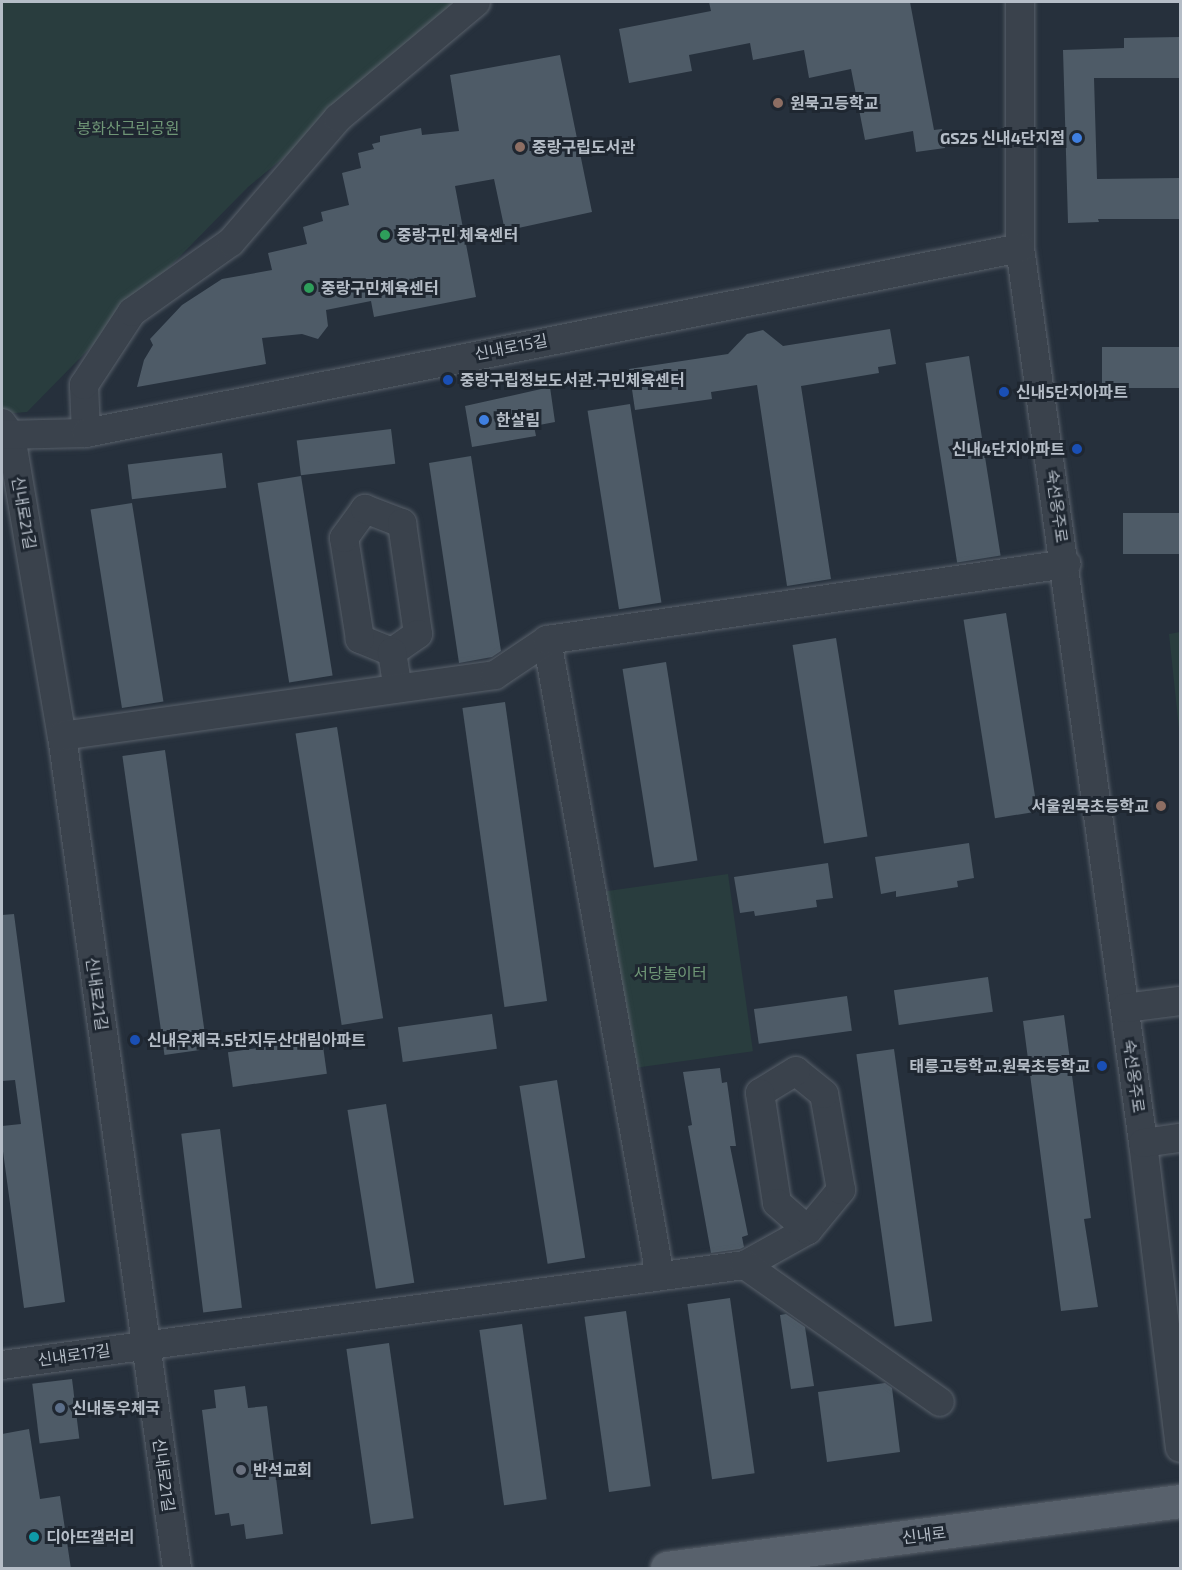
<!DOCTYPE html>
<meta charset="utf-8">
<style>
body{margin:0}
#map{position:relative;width:1182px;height:1570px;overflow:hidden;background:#26303c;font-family:"Exo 2","Noto Sans KR",sans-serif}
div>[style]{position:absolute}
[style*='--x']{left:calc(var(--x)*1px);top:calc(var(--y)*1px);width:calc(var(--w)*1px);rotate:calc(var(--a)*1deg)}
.green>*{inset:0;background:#293d3e;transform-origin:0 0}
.building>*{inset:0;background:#4e5b67;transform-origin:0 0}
.roads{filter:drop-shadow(0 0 2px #58606a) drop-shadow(0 0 2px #58606a)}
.minor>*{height:28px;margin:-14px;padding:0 14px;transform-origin:14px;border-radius:14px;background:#3a424c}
.major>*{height:33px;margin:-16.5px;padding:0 16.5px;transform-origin:16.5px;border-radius:16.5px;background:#58616c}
.dots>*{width:16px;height:16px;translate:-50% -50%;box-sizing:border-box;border:3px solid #1f2731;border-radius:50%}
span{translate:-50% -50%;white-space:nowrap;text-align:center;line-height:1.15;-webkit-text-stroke:6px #1f2731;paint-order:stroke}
.poi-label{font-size:16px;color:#b5bdc7;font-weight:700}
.left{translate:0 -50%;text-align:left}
.right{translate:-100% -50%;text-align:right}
.park-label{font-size:16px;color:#6f9676}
.street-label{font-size:16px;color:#b5bdc7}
.frame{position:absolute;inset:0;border:3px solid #b5bdc7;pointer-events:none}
</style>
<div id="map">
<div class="green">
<i style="clip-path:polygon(2px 2px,473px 2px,248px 187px,27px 412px,2px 414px)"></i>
<i style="clip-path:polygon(1180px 632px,1180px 738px,1169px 634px)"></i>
<i style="left:728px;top:874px;width:179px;height:143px;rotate:82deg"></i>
</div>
<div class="building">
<i style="clip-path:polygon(709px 2px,910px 2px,934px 130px,942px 129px,945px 148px,916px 152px,913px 131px,865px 140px,851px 69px,809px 78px,804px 50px,753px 60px,750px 43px,689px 55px,692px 71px,629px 83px,619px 29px,711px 11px)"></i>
<i style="clip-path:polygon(1180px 37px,1180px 78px,1094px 78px,1097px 179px,1180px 178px,1180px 219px,1098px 219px,1099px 222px,1068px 223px,1063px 50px,1124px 48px,1124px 38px)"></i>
<i style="clip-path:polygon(560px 55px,592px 212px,505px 231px,494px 179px,455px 186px,476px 297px,374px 317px,371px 301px,326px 310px,328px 326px,318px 339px,302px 334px,262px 338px,266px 364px,137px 387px,144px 360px,153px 345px,150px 339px,182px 305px,222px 279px,272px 270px,268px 253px,307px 244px,303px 227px,323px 221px,321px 212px,349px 205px,342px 173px,361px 168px,358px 153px,374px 149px,372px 144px,380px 142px,380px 136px,421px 128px,422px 135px,459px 131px,450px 75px)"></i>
<i style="clip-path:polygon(890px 329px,896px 364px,878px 367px,879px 373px,801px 386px,831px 579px,787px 586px,757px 385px,711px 392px,712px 399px,635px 410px,629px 369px,728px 354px,747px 334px,763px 330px,783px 346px)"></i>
<i style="left:1102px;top:347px;width:77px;height:41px"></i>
<i style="left:969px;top:356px;width:202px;height:44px;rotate:81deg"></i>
<i style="clip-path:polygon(550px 387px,555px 422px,534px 426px,536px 436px,472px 447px,465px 406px)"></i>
<i style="left:630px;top:404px;width:201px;height:43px;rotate:81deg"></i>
<i style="left:391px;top:429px;width:35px;height:95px;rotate:83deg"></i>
<i style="left:222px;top:453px;width:35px;height:95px;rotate:83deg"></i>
<i style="clip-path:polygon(471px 456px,501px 651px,492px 657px,459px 663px,429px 463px)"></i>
<i style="left:301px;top:476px;width:202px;height:44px;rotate:81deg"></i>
<i style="left:132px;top:503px;width:201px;height:42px;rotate:81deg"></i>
<i style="left:1123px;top:513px;width:57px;height:41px"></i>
<i style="left:1006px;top:613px;width:201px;height:43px;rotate:81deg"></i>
<i style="left:836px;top:638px;width:201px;height:44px;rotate:81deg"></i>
<i style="left:666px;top:662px;width:201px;height:44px;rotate:81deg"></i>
<i style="left:505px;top:702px;width:302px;height:43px;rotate:82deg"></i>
<i style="left:337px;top:727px;width:295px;height:42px;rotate:81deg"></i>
<i style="left:165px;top:750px;width:302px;height:43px;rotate:82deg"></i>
<i style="clip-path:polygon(969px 843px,974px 878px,957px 881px,958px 887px,896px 897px,896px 891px,881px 894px,875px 857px)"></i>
<i style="clip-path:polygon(828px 863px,833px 898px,816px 900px,817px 907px,755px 916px,754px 911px,740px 913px,734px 877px)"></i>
<i style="clip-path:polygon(14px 914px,65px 1302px,24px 1308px,2px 1144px,2px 1126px,21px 1124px,15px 1080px,2px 1081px,2px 915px)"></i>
<i style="left:988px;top:977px;width:35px;height:95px;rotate:82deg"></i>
<i style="left:847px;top:996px;width:35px;height:94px;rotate:82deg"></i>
<i style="left:492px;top:1014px;width:35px;height:95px;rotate:82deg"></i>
<i style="clip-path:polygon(1064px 1015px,1091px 1218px,1084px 1219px,1098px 1307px,1061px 1311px,1023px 1021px)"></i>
<i style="left:322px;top:1039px;width:35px;height:95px;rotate:82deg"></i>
<i style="left:894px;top:1049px;width:275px;height:38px;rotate:82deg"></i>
<i style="clip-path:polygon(720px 1068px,722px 1083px,727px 1082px,736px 1146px,730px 1146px,748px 1235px,742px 1237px,744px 1247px,740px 1249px,711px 1253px,688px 1126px,692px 1125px,683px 1072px)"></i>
<i style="left:557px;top:1080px;width:180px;height:38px;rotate:81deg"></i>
<i style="left:386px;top:1104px;width:181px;height:39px;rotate:81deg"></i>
<i style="left:220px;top:1129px;width:180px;height:39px;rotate:83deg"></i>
<i style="left:730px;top:1298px;width:177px;height:43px;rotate:82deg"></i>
<i style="left:626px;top:1311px;width:177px;height:42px;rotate:82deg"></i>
<i style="clip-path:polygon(786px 1314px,805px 1327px,814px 1386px,791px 1389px,780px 1315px)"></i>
<i style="left:522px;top:1324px;width:177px;height:43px;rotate:82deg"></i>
<i style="left:389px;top:1343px;width:177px;height:43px;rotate:82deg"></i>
<i style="left:72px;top:1379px;width:60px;height:40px;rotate:83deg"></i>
<i style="clip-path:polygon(885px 1383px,892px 1388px,900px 1452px,827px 1462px,818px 1392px)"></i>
<i style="clip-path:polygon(245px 1386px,248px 1408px,267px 1406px,283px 1534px,246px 1539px,244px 1524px,231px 1526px,229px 1513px,215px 1515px,202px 1410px,216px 1408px,214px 1390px)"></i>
<i style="clip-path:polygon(29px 1429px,40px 1499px,60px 1496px,71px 1569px,2px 1569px,2px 1434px)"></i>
</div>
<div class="roads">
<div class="minor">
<i style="--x:1020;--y:2;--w:246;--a:90"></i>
<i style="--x:1020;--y:248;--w:903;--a:82.17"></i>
<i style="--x:1143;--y:1143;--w:307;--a:83.1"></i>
<i style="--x:2;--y:423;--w:16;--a:55"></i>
<i style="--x:11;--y:436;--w:304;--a:80.4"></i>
<i style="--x:62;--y:736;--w:840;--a:82.13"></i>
<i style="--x:86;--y:433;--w:48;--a:-92.4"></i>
<i style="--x:84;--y:385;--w:87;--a:-56.7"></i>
<i style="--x:132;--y:312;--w:121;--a:-35.3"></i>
<i style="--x:231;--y:242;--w:164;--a:-49.2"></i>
<i style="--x:338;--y:118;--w:180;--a:-40"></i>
<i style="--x:2;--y:435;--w:84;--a:-1.4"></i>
<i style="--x:86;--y:433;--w:952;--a:-11.2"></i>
<i style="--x:547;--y:640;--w:646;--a:79.93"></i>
<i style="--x:392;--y:652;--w:35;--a:-158"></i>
<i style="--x:360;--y:639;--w:102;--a:-99"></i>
<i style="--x:344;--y:538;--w:36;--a:-54"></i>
<i style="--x:365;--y:509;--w:40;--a:21"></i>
<i style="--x:402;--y:523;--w:112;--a:81.8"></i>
<i style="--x:418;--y:634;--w:32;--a:145"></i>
<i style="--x:392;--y:652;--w:36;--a:81"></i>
<i style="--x:62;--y:736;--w:437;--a:-8"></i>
<i style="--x:495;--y:675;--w:63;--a:-33.9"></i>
<i style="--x:547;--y:640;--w:525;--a:-8.33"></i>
<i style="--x:1125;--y:1008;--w:55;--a:-7.3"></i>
<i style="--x:1143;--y:1143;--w:37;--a:-8"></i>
<i style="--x:745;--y:1265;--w:72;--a:-29.1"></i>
<i style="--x:808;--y:1230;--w:52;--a:-50.5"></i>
<i style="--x:841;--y:1190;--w:97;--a:-100"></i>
<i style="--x:824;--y:1094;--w:36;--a:-141"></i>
<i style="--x:796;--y:1071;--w:42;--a:148.6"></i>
<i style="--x:760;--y:1093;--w:111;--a:81.2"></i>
<i style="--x:777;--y:1203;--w:41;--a:41.1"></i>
<i style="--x:2;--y:1365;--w:750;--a:-7.67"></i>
<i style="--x:745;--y:1265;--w:238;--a:35.1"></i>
</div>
<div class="major">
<i style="--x:667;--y:1568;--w:517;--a:-7.44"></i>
</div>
</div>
<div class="dots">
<i style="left:778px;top:103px;background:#8d6e63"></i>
<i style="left:1077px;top:138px;background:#3f7fe0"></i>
<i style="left:520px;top:147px;background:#8d6e63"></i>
<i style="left:385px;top:235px;background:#2e9e5b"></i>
<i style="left:309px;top:288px;background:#2e9e5b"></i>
<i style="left:448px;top:380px;background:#1a4fb4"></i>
<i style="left:1004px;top:392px;background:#1a4fb4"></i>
<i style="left:484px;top:420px;background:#3f7fe0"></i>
<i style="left:1077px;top:449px;background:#1a4fb4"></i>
<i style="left:1161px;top:806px;background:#8d6e63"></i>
<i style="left:135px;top:1040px;background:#1a4fb4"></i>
<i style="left:1102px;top:1066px;background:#1a4fb4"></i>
<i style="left:60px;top:1408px;background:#5c6f8a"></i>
<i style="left:241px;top:1470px;background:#6b7280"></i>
<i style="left:34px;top:1537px;background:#0f9aa8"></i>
</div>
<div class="poi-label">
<span class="left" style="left:790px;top:103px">원묵고등학교</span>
<span class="right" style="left:1065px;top:138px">GS25 신내4단지점</span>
<span class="left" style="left:532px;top:147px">중랑구립도서관</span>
<span class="left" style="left:397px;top:235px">중랑구민 체육센터</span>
<span class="left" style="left:321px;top:288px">중랑구민체육센터</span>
<span class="left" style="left:460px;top:380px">중랑구립정보도서관.구민체육센터</span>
<span class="left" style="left:1016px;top:392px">신내5단지아파트</span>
<span class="left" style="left:496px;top:420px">한살림</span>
<span class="right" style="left:1065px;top:449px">신내4단지아파트</span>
<span class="right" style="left:1149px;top:806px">서울원묵초등학교</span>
<span class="left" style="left:147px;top:1040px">신내우체국.5단지두산대림아파트</span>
<span class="right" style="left:1090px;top:1066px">태릉고등학교.원묵초등학교</span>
<span class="left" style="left:72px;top:1408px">신내동우체국</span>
<span class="left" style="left:253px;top:1470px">반석교회</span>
<span class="left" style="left:46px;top:1537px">디아뜨갤러리</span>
</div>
<div class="park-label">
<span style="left:128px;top:128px">봉화산근린공원</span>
<span style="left:670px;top:973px">서당놀이터</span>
</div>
<div class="street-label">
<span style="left:511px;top:347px;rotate:-11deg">신내로15길</span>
<span style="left:1057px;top:506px;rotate:82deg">숙선옹주로</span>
<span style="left:24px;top:513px;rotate:80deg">신내로21길</span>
<span style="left:97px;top:994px;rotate:82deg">신내로21길</span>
<span style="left:1134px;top:1076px;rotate:82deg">숙선옹주로</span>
<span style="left:74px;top:1355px;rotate:-8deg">신내로17길</span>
<span style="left:164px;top:1475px;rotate:82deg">신내로21길</span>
<span style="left:924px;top:1535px;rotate:-7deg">신내로</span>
</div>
<div class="frame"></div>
</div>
